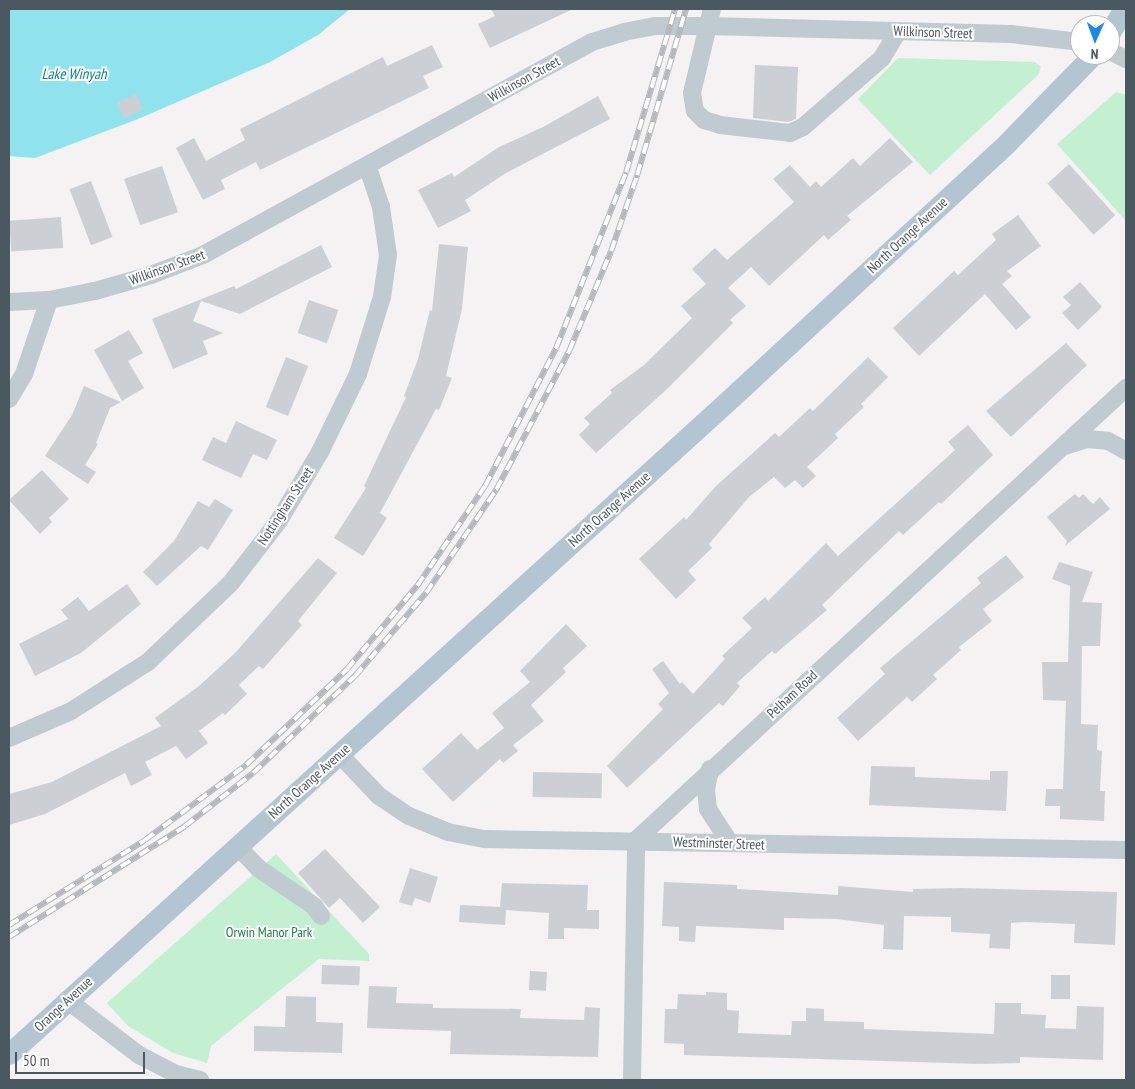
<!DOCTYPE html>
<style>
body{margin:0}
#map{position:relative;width:1135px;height:1089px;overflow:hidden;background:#f4f2f3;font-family:"PT Sans Narrow",sans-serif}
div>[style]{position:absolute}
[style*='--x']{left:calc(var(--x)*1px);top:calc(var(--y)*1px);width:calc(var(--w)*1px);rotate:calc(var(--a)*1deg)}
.green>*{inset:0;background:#c3f0d0}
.water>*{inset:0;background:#90e3ed}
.building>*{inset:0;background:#ccd0d4;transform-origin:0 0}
.minor>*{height:18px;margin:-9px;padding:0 9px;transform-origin:9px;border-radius:9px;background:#c0cbd1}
.major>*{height:21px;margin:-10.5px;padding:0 10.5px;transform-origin:10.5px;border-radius:10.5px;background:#b3c5d0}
.rail>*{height:5.5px;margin-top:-2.75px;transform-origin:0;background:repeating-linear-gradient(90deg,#fff 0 11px,#b5b8bc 0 22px);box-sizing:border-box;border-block:1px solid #b5b8bc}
span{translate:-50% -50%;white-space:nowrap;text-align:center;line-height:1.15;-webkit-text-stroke:4px #fff;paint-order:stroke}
.street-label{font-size:14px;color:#4a5860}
.park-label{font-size:14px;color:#188443}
.water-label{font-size:15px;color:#0e8290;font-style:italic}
.frame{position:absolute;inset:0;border:10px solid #4a5860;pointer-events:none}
.north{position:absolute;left:1070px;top:15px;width:50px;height:50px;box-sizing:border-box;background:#fff;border:1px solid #b7bcbf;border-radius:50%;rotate:182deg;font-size:14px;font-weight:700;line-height:20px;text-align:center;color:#4a5860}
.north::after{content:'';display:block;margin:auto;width:18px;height:22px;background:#1b88e5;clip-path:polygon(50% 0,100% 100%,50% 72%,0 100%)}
.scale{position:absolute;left:15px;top:1052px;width:130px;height:22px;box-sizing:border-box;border:2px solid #4a5860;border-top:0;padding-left:6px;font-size:15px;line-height:18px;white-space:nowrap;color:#4a5860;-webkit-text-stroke:4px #fff;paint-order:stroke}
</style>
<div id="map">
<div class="green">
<i style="clip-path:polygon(898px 58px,1035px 62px,1041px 67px,1038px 75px,930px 175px,858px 99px)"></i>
<i style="clip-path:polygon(1116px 92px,1126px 95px,1126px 221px,1057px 144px)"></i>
<i style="clip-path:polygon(276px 854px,369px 954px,369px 961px,319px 959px,211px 1046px,207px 1063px,173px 1053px,128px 1026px,107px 1003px)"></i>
</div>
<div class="water">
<i style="clip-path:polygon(9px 9px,350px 9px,318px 35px,270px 62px,138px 119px,35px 158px,9px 156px)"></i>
</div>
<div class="building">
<i style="clip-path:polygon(491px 9px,573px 9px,490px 48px,478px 24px,495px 16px)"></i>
<i style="clip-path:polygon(432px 45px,443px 67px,423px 76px,429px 88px,260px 170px,256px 162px,221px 180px,225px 189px,203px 200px,176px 148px,194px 138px,206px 161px,245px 140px,240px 129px,383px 57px,387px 66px)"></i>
<i style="clip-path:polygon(755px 65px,798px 67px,796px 119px,788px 122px,753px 118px)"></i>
<i style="left:136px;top:94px;width:17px;height:21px;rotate:65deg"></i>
<i style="clip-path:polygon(598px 96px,610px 119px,506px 173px,465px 200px,471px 211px,438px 228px,418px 190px,452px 173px,454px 177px,499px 147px,543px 127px)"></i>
<i style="clip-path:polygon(890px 138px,913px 162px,847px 216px,851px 220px,828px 240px,824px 235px,769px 286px,751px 267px,728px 288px,746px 306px,730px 320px,733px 323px,666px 390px,596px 453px,579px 435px,590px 424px,584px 418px,612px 393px,610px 390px,644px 365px,692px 318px,681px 306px,706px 284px,692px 269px,715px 248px,727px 260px,794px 202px,773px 179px,790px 165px,810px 187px,816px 181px,821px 187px,853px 158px,860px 166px)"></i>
<i style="left:1069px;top:164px;width:69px;height:29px;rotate:48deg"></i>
<i style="left:162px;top:166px;width:49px;height:40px;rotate:71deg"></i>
<i style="left:91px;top:181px;width:60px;height:23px;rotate:69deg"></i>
<i style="clip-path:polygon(1018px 215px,1041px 246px,1007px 271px,1012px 276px,1002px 284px,1031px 317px,1016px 330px,985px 294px,919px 356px,893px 328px,954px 271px,958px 275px,996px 240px,992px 234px)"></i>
<i style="left:61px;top:217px;width:31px;height:52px;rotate:86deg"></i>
<i style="clip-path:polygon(439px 244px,468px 247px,462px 309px,446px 376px,452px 378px,439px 410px,436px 409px,380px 513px,387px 518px,363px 556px,334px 538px,366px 488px,364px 486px,406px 397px,404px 396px,418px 359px,430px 310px,432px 311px)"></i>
<i style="clip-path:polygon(321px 245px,332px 267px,240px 314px,201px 301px,193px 321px,223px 333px,203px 341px,208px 354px,173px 369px,152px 319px,234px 286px,236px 289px)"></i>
<i style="clip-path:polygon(1080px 282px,1102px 307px,1078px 330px,1062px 313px,1071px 305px,1063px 297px)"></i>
<i style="left:309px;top:300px;width:31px;height:35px;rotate:19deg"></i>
<i style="clip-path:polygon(129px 330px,143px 353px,128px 361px,144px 388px,122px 401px,94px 350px)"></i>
<i style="clip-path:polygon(1066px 343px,1087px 365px,1011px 437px,986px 411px)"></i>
<i style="left:286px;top:357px;width:24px;height:54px;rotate:22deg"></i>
<i style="clip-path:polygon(868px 357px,888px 377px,861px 404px,864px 407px,835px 434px,838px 438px,807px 467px,816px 476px,803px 488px,795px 480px,785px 488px,774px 477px,749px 497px,709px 544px,712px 548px,688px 571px,696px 580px,676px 599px,639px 559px,684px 517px,686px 520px,716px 486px,775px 433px,779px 437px,810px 408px,813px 411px)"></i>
<i style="clip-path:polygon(84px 386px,121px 402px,110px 408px,96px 443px,98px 444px,85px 465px,96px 472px,88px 484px,45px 456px,72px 415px)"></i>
<i style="clip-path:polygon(236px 421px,277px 440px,267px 460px,253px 454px,241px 478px,202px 460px,213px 437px,226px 443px)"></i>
<i style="clip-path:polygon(968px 425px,993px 455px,941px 504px,939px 502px,903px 535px,899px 531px,822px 605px,827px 610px,775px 654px,772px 651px,737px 683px,740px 686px,723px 706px,719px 703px,627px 788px,607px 766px,663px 709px,658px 704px,669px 693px,652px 669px,663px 661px,680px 684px,682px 682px,693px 694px,725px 659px,722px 656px,752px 628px,742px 618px,765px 597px,768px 601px,826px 543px,838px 556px,955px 450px,948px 442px)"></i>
<i style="clip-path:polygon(42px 470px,69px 499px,49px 518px,52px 522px,40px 534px,9px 500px)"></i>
<i style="clip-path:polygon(1075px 494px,1079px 498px,1083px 494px,1093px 504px,1100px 497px,1110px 509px,1065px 546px,1067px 541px,1047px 517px)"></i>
<i style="clip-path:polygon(215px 499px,233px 510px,208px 550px,201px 546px,157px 586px,143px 572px,174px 541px,198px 501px,209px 507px)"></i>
<i style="clip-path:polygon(1006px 555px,1024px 577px,983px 609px,992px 621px,959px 647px,961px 650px,933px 675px,937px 679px,912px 702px,907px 697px,858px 741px,837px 718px,885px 674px,880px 668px,981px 583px,977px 578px)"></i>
<i style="clip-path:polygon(318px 558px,337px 573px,298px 621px,302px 625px,263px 669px,259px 666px,239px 685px,247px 694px,225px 715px,223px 713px,199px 731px,208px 743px,186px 759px,176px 746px,145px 762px,152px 775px,131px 786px,125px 773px,45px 814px,9px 825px,9px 794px,52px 782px,161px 726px,155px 718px,199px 686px,235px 653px)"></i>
<i style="clip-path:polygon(1059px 562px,1093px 572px,1082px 602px,1102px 603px,1100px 646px,1082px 646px,1081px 724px,1098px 725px,1097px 750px,1102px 751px,1100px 791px,1105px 791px,1104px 821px,1060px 819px,1060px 806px,1045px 806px,1046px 789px,1063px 789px,1066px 701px,1043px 700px,1042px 662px,1068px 662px,1070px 586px,1052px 579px)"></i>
<i style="clip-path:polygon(127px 584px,141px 604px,81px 653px,35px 676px,19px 644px,68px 619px,61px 610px,78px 597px,89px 611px)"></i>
<i style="clip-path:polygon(566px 624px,587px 646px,563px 668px,566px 672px,531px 705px,544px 721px,513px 745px,518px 751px,503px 763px,500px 759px,453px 802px,422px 769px,461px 733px,477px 750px,504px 728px,492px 713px,530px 682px,520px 671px)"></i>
<i style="clip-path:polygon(871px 766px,915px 767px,915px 777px,990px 780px,990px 771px,1008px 771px,1006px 811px,869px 805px)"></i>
<i style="left:533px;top:772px;width:69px;height:25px;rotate:1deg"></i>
<i style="clip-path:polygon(325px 849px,380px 907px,363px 923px,340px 898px,329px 908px,298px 873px)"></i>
<i style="clip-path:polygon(410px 868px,438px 877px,430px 903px,415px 898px,412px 906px,399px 902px)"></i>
<i style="clip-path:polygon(664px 882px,737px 885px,737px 889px,838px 895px,838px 886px,913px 892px,913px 889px,960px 888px,1117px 892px,1115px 945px,1074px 943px,1075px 924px,1025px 922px,1011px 923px,1010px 949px,989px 948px,990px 934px,951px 932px,951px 917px,904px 916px,903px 950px,883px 949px,884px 925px,837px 919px,784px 918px,784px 930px,696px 926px,695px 942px,679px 941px,679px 927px,662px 926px)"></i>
<i style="clip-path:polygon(502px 883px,588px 885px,587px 910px,599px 910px,599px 929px,564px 928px,564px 939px,548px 939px,549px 913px,506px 910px,505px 925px,459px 922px,460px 905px,500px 907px)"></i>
<i style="left:322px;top:965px;width:38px;height:19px;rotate:2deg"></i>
<i style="left:530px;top:971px;width:17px;height:19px;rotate:3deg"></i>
<i style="left:1051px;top:975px;width:19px;height:24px"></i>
<i style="clip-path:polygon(369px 986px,397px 987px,396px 1003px,433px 1004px,433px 1008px,521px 1009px,520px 1018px,584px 1020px,585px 1007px,600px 1008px,598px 1057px,450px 1054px,451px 1031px,367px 1028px)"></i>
<i style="clip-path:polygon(706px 992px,727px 993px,727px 1010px,739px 1011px,738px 1033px,791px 1035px,792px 1021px,806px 1021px,806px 1008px,824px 1009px,824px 1021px,864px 1022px,864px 1029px,994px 1034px,995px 1003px,1021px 1003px,1021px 1014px,1046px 1015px,1045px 1028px,1076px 1029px,1077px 1006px,1104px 1007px,1103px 1060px,1020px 1057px,1020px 1063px,981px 1064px,684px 1055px,684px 1044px,664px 1043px,665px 1009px,677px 1009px,678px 994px,706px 995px)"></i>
<i style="clip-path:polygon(286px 996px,316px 997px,316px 1022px,343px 1023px,342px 1053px,254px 1051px,254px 1026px,285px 1027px)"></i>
</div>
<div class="minor">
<i style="--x:712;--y:9;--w:86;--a:103.4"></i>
<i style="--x:692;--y:93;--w:18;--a:81"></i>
<i style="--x:695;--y:111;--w:13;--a:45"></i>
<i style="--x:704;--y:120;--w:17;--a:17"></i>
<i style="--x:720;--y:125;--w:70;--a:6.5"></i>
<i style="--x:790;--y:133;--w:14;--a:-25"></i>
<i style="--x:803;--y:127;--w:105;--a:-41.1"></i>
<i style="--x:882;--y:58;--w:31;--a:-59"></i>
<i style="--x:1110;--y:51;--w:18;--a:27"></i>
<i style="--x:9;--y:302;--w:40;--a:-2.9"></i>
<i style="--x:49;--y:300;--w:47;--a:-11.1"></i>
<i style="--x:95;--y:291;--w:58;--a:-15.9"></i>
<i style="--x:151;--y:275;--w:56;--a:-21"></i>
<i style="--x:203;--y:255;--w:443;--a:-28.7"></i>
<i style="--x:592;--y:42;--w:34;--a:-17"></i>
<i style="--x:624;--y:32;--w:32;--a:-11"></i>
<i style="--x:655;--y:26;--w:54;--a:0"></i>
<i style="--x:709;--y:26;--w:302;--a:1.5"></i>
<i style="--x:1011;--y:34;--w:69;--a:6.6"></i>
<i style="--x:9;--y:399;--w:29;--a:-59"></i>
<i style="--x:24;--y:374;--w:78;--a:-71.3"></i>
<i style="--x:1065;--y:446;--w:23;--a:-18"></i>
<i style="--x:1087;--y:439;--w:21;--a:5"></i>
<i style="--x:1108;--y:441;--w:21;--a:29"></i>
<i style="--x:9;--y:738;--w:68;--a:-23.5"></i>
<i style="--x:71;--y:711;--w:91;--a:-32.5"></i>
<i style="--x:148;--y:662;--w:113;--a:-43.6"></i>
<i style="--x:230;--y:584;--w:78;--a:-52.3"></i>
<i style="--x:278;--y:522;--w:82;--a:-59"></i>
<i style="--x:320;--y:452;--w:87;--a:-64"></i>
<i style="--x:358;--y:374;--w:81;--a:-72.7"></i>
<i style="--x:382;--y:297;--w:42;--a:-81.9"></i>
<i style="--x:388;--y:255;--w:49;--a:-98.3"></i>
<i style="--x:381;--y:207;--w:44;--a:-108.4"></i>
<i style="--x:339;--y:754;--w:58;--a:46.4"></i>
<i style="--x:379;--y:796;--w:36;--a:34"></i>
<i style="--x:409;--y:816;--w:42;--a:22.3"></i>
<i style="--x:448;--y:832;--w:38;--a:11"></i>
<i style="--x:485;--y:839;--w:641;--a:0.98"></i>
<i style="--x:710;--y:769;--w:21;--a:101"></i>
<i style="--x:706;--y:790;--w:19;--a:84"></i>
<i style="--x:708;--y:809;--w:40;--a:57.1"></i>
<i style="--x:237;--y:846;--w:30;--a:46"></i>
<i style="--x:258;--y:868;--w:68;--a:34.2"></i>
<i style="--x:314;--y:906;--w:12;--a:55"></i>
<i style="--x:67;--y:1000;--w:91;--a:37.4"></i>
<i style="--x:139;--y:1055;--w:42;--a:27.2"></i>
<i style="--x:176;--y:1074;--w:25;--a:14"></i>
<i style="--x:632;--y:1080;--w:240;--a:-89"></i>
<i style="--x:636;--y:840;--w:667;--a:-42.69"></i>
</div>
<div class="major">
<i style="--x:1110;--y:32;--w:27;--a:-59"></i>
<i style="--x:9;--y:1054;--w:977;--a:-42.26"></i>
<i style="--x:732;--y:397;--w:374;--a:-42.7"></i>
<i style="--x:1007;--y:143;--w:123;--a:-45.7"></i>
</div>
<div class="rail">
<i style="--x:9;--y:925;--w:160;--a:-32"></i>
<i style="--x:145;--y:840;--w:126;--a:-36.6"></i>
<i style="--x:246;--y:765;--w:139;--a:-43.5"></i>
<i style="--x:347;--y:669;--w:109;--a:-49.9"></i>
<i style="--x:417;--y:586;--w:121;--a:-55.8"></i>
<i style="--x:485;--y:486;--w:155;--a:-62.8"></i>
<i style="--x:556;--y:348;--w:189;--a:-68.3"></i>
<i style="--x:626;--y:172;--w:170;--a:-73.3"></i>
<i style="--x:9;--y:937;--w:208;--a:-32.2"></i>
<i style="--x:185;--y:826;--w:86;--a:-37.9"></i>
<i style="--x:253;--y:773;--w:141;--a:-43.6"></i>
<i style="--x:355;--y:676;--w:109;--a:-49.5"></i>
<i style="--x:426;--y:593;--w:125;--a:-55.8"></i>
<i style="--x:496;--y:490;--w:157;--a:-62.3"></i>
<i style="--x:569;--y:351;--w:108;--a:-67.2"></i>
<i style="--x:611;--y:251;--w:80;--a:-71.1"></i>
<i style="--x:637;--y:175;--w:173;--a:-73.6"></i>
</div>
<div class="street-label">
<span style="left:933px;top:32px;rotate:2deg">Wilkinson Street</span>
<span style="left:524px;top:79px;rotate:-29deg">Wilkinson Street</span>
<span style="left:907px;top:235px;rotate:-43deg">North Orange Avenue</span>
<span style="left:167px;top:267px;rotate:-20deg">Wilkinson Street</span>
<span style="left:285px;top:506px;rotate:-57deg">Nottingham Street</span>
<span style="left:609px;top:509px;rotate:-42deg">North Orange Avenue</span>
<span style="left:792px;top:694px;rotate:-43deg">Pelham Road</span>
<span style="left:309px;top:781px;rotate:-42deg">North Orange Avenue</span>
<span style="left:719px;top:843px;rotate:2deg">Westminster Street</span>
<span style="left:63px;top:1004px;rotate:-43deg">Orange Avenue</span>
</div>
<div class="park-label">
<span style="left:269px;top:932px">Orwin Manor Park</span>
</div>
<div class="water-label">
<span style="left:74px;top:74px">Lake Winyah</span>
</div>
<div class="frame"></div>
<div class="north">N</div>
<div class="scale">50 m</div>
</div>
